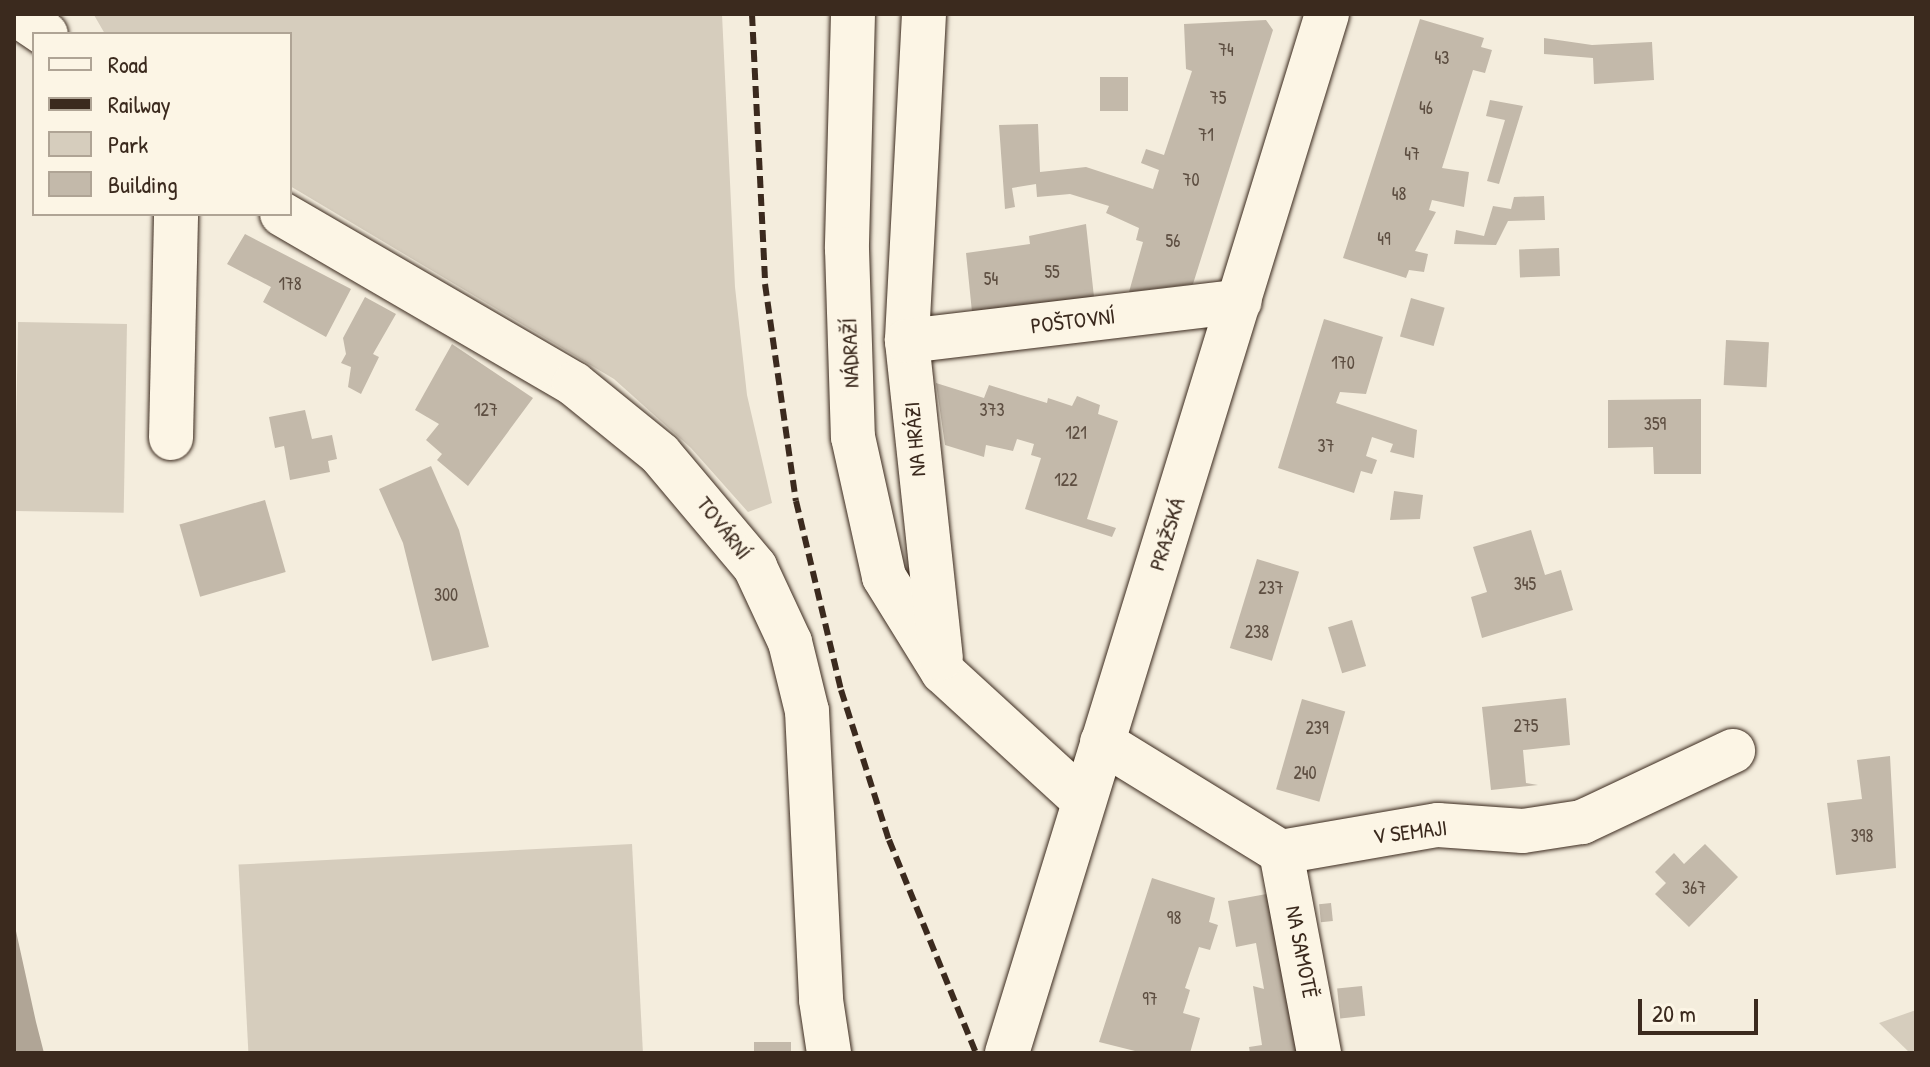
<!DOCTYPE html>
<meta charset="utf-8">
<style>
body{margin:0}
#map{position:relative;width:1930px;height:1067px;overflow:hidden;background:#f4eddd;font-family:"Patrick Hand",sans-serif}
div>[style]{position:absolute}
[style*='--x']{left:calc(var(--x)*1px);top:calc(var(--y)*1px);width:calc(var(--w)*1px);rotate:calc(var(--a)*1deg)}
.green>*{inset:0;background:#d6cdbd;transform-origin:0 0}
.water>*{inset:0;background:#b0a596}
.building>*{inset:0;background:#c3b9aa;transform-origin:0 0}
.roads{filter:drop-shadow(0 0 2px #3b2a1e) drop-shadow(0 0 2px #3b2a1e)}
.minor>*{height:44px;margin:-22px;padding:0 22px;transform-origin:22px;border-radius:22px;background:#fcf5e5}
.tertiary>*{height:44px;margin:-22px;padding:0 22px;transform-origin:22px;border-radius:22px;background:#fcf5e5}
.rail>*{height:6px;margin-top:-3px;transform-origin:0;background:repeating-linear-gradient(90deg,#3b2a1e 0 12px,transparent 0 18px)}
span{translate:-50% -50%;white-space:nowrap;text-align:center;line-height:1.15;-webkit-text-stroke:8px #fcf5e5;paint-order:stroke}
.number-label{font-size:18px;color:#5d4e41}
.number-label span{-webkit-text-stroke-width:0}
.street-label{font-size:22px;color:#3b2a1e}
.frame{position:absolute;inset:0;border:16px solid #3b2a1e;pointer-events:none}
.legend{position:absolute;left:32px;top:32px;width:260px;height:184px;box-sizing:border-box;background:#fcf5e5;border:2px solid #afa495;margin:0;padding:10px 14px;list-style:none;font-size:24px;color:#3b2a1e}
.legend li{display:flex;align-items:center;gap:16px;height:40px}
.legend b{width:40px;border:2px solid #afa495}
.scale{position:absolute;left:1638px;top:999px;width:120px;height:36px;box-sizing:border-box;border:4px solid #3b2a1e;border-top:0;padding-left:10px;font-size:24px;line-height:28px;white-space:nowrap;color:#3b2a1e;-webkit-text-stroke:6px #fcf5e5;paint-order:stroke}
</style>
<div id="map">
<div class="green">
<i style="clip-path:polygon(722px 14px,735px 287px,747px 395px,772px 503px,748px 512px,691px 448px,614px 379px,290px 186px,290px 34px,105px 34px,94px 15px)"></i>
<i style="left:18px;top:322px;width:109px;height:189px;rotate:1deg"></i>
<i style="left:632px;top:844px;width:209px;height:394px;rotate:87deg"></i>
<i style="clip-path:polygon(1916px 1010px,1916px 1053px,1910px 1053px,1879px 1023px)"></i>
</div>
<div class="water">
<i style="clip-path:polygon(14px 922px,36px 1022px,44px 1053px,14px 1053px)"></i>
</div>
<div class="building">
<i style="clip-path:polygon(1420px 19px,1484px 38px,1481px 47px,1492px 50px,1485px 73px,1473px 70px,1442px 168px,1469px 172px,1464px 207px,1432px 200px,1429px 210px,1436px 212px,1415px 251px,1428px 254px,1424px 272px,1409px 270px,1406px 278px,1343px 258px)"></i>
<i style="clip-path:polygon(1266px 20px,1273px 30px,1193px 284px,1129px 292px,1143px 242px,1136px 240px,1139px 228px,1106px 213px,1109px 206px,1070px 194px,1037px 197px,1036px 184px,1012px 188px,1015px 207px,1005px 209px,999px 125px,1038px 124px,1040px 172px,1086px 167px,1153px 189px,1159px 170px,1141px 163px,1146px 149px,1164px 155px,1192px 71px,1186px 69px,1184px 24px)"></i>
<i style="clip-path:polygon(1544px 38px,1592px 45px,1652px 42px,1654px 80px,1594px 84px,1593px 58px,1544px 54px)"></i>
<i style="left:1100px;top:77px;width:28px;height:34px"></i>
<i style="clip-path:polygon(1490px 100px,1523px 106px,1499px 184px,1487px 181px,1505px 120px,1486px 116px)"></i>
<i style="clip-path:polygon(1544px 196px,1545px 220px,1508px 221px,1496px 245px,1454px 244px,1456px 230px,1484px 236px,1493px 206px,1511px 209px,1514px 197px)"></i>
<i style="clip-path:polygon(1086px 224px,1094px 297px,972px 312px,966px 253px,1030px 244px,1029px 236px)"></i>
<i style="clip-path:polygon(245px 234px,351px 289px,326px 337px,263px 302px,271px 287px,227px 264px)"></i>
<i style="left:1559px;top:248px;width:28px;height:40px;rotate:88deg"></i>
<i style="clip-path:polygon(365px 297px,396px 314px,373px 354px,379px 357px,361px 394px,348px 387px,351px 367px,341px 363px,346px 354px,343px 338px)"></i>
<i style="left:1411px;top:298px;width:35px;height:40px;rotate:16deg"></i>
<i style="clip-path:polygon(1324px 319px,1383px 337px,1366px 394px,1340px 392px,1336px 403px,1417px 430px,1414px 458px,1390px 452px,1393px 444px,1372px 437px,1366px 456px,1377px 460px,1372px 474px,1361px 471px,1354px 493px,1278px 468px)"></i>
<i style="left:1726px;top:340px;width:43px;height:45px;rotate:3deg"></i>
<i style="clip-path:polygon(452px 344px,533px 398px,468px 486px,437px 460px,442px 454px,426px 440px,439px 424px,415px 410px)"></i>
<i style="clip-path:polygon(936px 383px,984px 398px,989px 385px,1047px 403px,1048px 398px,1072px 406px,1077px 396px,1100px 405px,1098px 414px,1118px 421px,1087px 519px,1116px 528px,1112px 537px,1025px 509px,1041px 458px,1031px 455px,1034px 444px,1017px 439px,1013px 451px,986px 445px,984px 457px,945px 445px)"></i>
<i style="clip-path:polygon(1701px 399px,1701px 474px,1654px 474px,1653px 447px,1608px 448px,1608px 400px)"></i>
<i style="clip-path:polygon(305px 410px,312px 439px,332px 435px,337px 459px,328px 461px,330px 472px,290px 480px,284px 446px,275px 448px,269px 417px)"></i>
<i style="clip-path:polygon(431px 466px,459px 530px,489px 647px,432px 661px,403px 543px,379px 489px)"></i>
<i style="clip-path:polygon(1394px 491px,1423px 495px,1420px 519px,1390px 520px)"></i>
<i style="left:265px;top:500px;width:75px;height:89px;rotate:74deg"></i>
<i style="clip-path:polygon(1531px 530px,1545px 575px,1561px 570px,1573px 610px,1482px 638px,1471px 597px,1487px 592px,1473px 547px)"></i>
<i style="left:1257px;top:559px;width:44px;height:93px;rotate:17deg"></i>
<i style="left:1352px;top:620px;width:48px;height:25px;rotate:73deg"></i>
<i style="clip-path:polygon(1566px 698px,1570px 745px,1523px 750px,1526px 783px,1538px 785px,1491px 790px,1482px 707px)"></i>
<i style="left:1302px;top:699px;width:45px;height:94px;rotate:16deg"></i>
<i style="clip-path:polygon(1890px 756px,1896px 868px,1836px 875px,1827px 803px,1862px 799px,1857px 760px)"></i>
<i style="clip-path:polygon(1705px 844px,1738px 877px,1689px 927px,1655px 894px,1666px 883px,1655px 872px,1674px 853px,1684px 864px)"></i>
<i style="clip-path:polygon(1152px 878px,1215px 898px,1209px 922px,1218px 925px,1210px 950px,1199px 947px,1185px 988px,1190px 990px,1183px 1013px,1200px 1018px,1190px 1053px,1143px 1053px,1099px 1042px)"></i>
<i style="clip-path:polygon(1272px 893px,1299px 1053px,1250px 1053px,1249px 1047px,1262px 1045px,1253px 986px,1264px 989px,1256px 943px,1236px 947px,1228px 901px)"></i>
<i style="left:1331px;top:903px;width:18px;height:12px;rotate:84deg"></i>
<i style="left:1362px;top:986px;width:30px;height:25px;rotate:84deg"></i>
<i style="left:791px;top:1042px;width:11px;height:37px;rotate:90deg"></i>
</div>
<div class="roads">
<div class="minor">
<i style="--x:16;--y:14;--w:36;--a:34"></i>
<i style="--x:853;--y:14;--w:235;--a:91.5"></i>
<i style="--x:847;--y:249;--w:188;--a:88.2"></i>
<i style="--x:853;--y:437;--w:143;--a:77.5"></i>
<i style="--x:884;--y:577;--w:112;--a:58.2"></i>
<i style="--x:943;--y:672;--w:191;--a:42.5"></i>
<i style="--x:924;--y:14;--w:327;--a:93"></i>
<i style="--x:907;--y:341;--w:319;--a:83.9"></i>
<i style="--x:282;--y:214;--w:338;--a:30.2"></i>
<i style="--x:574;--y:384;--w:111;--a:39.1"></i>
<i style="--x:660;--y:454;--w:148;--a:49.9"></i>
<i style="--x:755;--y:567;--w:83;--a:65"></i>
<i style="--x:790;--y:642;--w:71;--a:76.2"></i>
<i style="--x:807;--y:711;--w:289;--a:87.2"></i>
<i style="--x:821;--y:1000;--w:54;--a:81.4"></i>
<i style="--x:907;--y:341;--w:335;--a:-6.8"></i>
<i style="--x:171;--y:438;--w:224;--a:-88.7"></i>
<i style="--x:1102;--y:742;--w:210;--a:31.6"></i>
<i style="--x:1281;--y:852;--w:159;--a:-9.8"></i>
<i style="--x:1438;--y:825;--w:85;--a:4"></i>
<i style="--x:1523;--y:831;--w:60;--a:-8.7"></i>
<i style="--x:1582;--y:822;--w:167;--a:-25.2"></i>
<i style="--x:1281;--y:852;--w:205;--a:79.3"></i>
</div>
<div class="tertiary">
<i style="--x:1007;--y:1053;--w:1087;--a:-72.88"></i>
</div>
</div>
<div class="rail">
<i style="--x:752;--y:14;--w:270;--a:87.2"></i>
<i style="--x:765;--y:284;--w:219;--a:81.9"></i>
<i style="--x:796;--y:501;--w:194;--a:76.6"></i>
<i style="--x:841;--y:690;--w:157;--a:72.3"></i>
<i style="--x:889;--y:840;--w:230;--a:67.8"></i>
</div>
<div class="number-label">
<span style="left:1226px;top:50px">74</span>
<span style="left:1442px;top:58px">43</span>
<span style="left:1218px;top:98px">75</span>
<span style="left:1426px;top:108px">46</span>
<span style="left:1206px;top:135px">71</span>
<span style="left:1412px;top:154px">47</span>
<span style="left:1191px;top:180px">70</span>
<span style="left:1399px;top:194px">48</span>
<span style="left:1384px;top:239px">49</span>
<span style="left:1173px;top:241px">56</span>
<span style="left:1052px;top:272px">55</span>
<span style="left:991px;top:279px">54</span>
<span style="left:290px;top:284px">178</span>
<span style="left:1343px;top:363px">170</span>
<span style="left:486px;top:410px">127</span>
<span style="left:992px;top:410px">373</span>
<span style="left:1655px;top:424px">359</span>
<span style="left:1076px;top:433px">121</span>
<span style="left:1326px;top:446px">37</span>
<span style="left:1066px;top:480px">122</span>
<span style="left:1525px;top:584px">345</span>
<span style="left:1271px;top:588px">237</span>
<span style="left:446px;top:595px">300</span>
<span style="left:1257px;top:632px">238</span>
<span style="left:1526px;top:726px">275</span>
<span style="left:1317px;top:728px">239</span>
<span style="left:1305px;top:773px">240</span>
<span style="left:1862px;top:836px">398</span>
<span style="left:1694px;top:888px">367</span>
<span style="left:1174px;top:918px">98</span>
<span style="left:1150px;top:999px">97</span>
</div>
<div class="street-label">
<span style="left:1073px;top:321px;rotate:-7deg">POŠTOVNÍ</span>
<span style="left:850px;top:353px;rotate:-92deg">NÁDRAŽÍ</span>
<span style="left:915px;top:439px;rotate:-95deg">NA HRÁZI</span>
<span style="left:724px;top:528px;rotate:52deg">TOVÁRNÍ</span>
<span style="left:1167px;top:534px;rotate:-73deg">PRAŽSKÁ</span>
<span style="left:1410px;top:832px;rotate:-7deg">V SEMAJI</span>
<span style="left:1302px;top:952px;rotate:79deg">NA SAMOTĚ</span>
</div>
<div class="frame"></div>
<ul class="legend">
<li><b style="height:10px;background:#fcf5e5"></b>Road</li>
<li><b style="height:10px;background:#3b2a1e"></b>Railway</li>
<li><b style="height:22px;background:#d6cdbd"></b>Park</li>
<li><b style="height:22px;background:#c3b9aa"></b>Building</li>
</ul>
<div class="scale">20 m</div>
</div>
